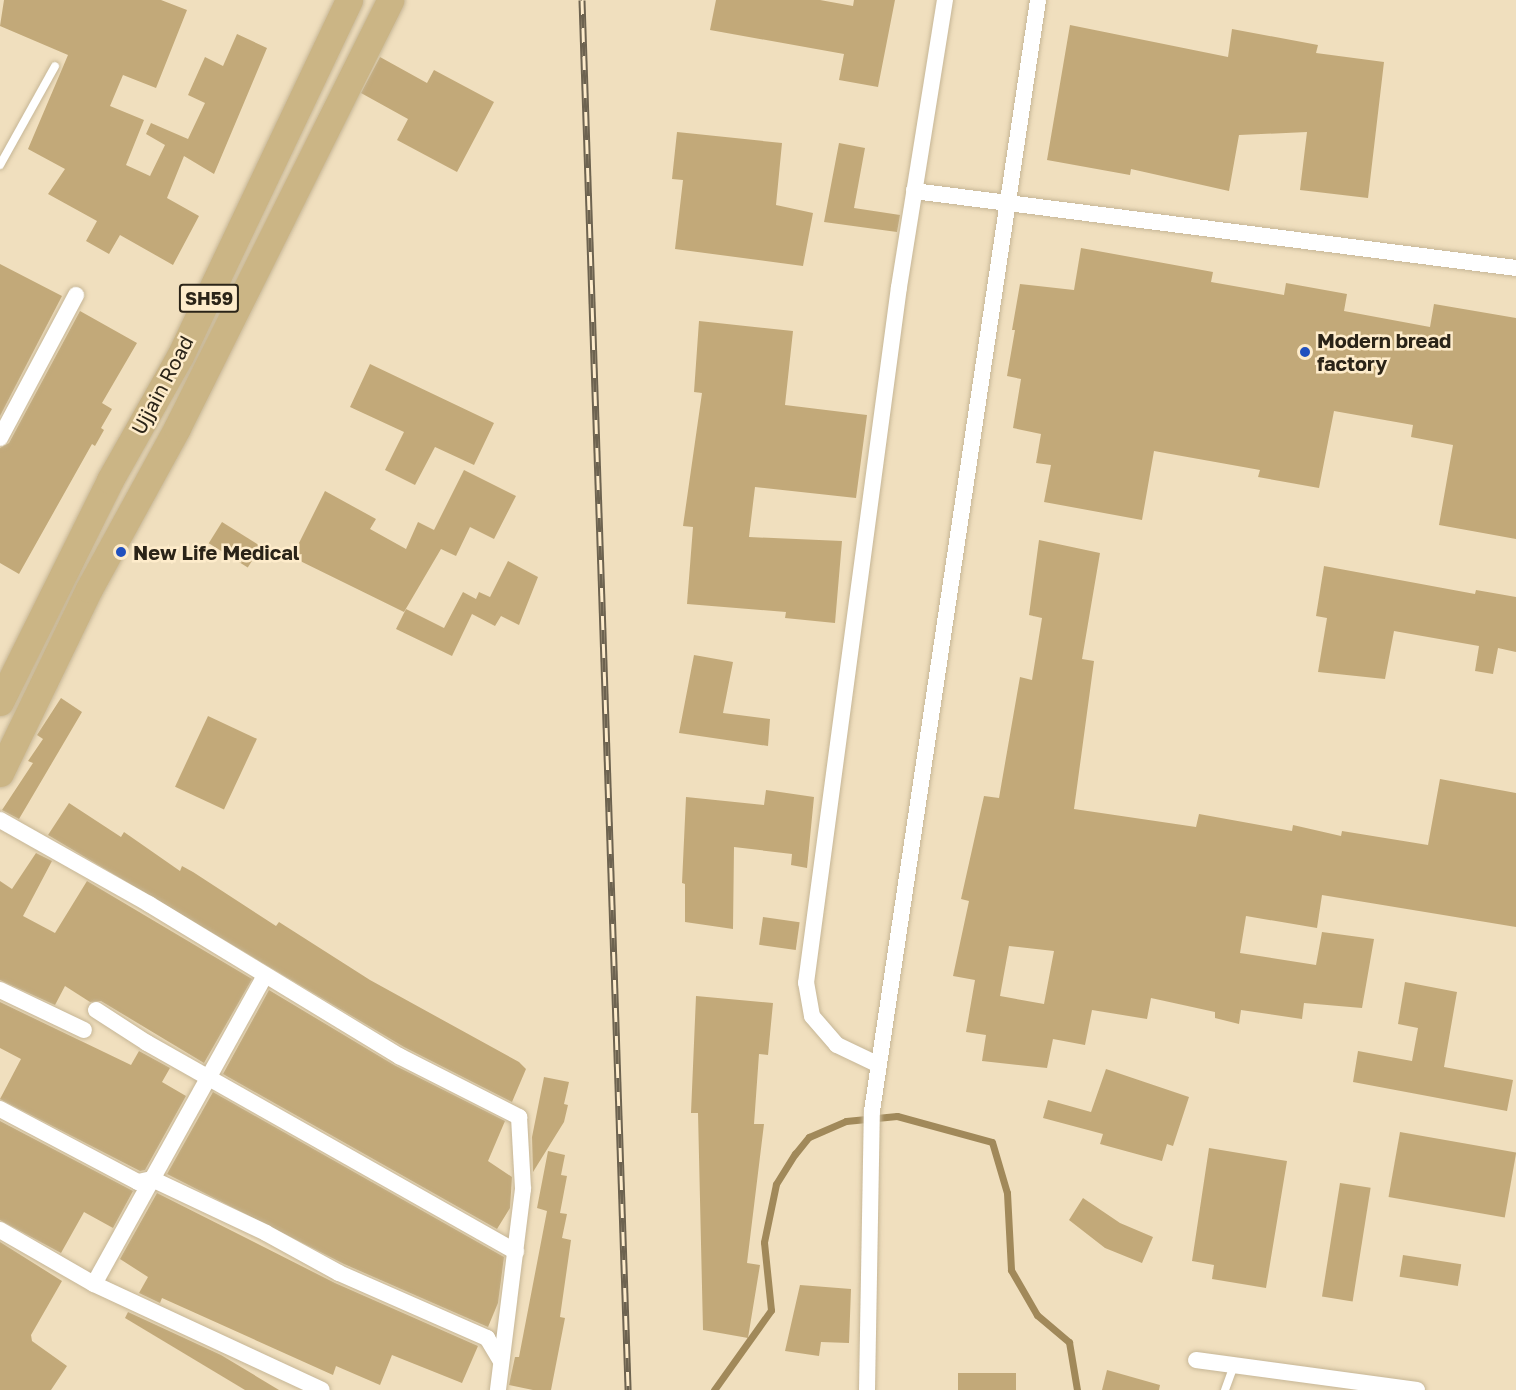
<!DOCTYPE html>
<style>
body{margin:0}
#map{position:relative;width:1516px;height:1390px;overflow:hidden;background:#f0dfbe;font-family:"Golos Text",sans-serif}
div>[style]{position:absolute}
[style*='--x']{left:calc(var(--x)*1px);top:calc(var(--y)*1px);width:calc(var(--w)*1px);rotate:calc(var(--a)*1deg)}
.stream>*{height:7px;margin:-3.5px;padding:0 3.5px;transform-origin:3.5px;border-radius:3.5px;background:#a1895a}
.building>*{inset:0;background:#c2a979;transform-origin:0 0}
.roads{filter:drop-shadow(0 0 2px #c6b696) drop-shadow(0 0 2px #c6b696)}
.lane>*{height:8px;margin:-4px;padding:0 4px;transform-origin:4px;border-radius:4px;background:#fff}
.street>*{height:16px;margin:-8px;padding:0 8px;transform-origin:8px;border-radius:8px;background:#fff}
.primary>*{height:27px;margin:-13.5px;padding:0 13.5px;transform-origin:13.5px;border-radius:13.5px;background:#cbb585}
.rail>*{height:7px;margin-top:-3.5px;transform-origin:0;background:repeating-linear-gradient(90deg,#feeccb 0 14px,#6d6350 0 28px);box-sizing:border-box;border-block:2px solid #6d6350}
.dots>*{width:16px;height:16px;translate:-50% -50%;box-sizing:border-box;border:3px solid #feeccb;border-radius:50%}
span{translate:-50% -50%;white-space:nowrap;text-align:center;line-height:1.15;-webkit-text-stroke:5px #feeccb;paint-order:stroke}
.shield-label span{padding:2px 4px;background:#feeccb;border:2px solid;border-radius:4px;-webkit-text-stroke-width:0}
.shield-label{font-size:18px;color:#2b2418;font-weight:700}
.poi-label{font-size:20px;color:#2b2418;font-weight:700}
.left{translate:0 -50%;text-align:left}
.street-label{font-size:20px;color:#2b2418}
</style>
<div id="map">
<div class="stream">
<i style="--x:714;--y:1390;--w:98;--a:-54.5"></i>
<i style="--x:771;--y:1310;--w:68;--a:-95.9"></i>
<i style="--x:764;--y:1242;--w:59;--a:-78.3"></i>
<i style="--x:776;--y:1184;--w:36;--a:-58"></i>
<i style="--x:795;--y:1154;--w:22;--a:-51"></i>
<i style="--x:809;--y:1137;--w:40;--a:-23.4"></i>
<i style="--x:846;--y:1121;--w:51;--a:-5.6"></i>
<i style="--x:897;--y:1116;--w:98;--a:15.3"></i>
<i style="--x:992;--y:1142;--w:53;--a:73.6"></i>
<i style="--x:1007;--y:1193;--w:77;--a:87"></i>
<i style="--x:1011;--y:1270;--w:52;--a:60"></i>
<i style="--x:1037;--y:1315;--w:42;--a:40.2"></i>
<i style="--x:1069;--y:1342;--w:49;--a:80.5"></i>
</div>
<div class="building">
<i style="clip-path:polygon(4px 0,161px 0,187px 10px,156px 88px,123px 75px,110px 106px,144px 120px,126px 165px,150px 176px,165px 145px,146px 134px,151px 123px,188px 139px,205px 103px,188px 95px,205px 57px,223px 66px,237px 34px,267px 48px,214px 174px,184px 156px,167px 198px,199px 216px,173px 265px,120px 235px,109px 254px,86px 241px,97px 221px,48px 194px,65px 169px,28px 149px,68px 55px,0 26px)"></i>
<i style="clip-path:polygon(716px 0,820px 0,853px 6px,854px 0,895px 0,878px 87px,839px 80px,844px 54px,710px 30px)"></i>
<i style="clip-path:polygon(1070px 25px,1228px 57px,1232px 29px,1318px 45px,1316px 53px,1384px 62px,1368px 198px,1300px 190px,1307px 132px,1239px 135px,1229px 191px,1131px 169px,1130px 175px,1047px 160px)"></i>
<i style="clip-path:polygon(380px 57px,427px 83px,434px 70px,494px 102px,457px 172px,397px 140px,408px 119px,361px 93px)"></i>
<i style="clip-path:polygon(677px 132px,782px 143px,776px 205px,813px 213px,803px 266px,675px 249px,683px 180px,672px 179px)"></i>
<i style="clip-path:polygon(839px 143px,865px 148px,854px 208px,900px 215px,897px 232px,824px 222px)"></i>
<i style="clip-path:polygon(1081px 248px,1213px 272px,1211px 282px,1284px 295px,1286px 283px,1347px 294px,1344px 311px,1430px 327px,1434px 304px,1516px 318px,1516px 539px,1439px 525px,1453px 445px,1411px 437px,1413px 425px,1334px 411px,1319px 488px,1258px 477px,1260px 470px,1154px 451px,1142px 520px,1044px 502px,1051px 465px,1036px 463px,1041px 434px,1013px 428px,1021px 379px,1007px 376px,1015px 330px,1012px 330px,1020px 284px,1074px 290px)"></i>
<i style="clip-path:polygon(0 264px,62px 296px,0 416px)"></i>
<i style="clip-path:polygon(80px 311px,137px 343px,102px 403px,112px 409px,101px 428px,104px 430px,95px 446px,92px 444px,19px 574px,0 563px,0 448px,9px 443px)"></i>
<i style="clip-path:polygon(699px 321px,793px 331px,785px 405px,867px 415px,856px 498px,755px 487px,749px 537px,842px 541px,835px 623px,785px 618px,786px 612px,687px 604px,693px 527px,683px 526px,702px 393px,694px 392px)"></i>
<i style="clip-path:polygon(370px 364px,494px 423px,474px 465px,435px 447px,415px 485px,385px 470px,404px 432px,350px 407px)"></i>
<i style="clip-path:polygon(464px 470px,516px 496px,494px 539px,470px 527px,456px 556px,441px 549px,404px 612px,292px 557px,325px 491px,376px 519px,370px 529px,406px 549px,418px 522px,434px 530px)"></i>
<i style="left:222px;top:522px;width:46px;height:25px;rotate:32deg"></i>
<i style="clip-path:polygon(evenodd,1039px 540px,1100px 553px,1082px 659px,1094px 661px,1074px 809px,1196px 827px,1199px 814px,1292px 831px,1293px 825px,1341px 836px,1342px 831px,1428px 845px,1440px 779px,1516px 793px,1516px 927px,1322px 895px,1317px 928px,1246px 916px,1240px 953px,1316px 965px,1322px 932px,1374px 939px,1362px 1008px,1304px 1003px,1302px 1019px,1241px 1010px,1239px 1024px,1215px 1018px,1215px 1012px,1151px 998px,1147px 1019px,1092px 1010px,1085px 1045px,1053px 1039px,1047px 1068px,982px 1061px,986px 1035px,966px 1032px,975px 980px,953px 976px,969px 901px,961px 899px,984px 796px,999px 798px,1020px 677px,1032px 680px,1042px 618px,1029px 615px,1039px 540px,1009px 946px,1054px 951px,1044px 1004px,1000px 996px,1009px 946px)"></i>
<i style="clip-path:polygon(508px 561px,538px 577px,519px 625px,501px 616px,495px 626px,472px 614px,452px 656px,396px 629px,406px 609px,444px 628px,463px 592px,476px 599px,479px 592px,490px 597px)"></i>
<i style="clip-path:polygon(1324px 566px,1475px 594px,1476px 590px,1516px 597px,1516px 652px,1498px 648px,1493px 674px,1475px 671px,1479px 646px,1394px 631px,1385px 679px,1318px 672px,1327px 618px,1316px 616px)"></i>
<i style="clip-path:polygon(694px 655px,733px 662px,723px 713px,770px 719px,768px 746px,679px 733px)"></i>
<i style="clip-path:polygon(61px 698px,82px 712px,19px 819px,2px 810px,33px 763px,28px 761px,43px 739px,37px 735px)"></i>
<i style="left:208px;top:716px;width:54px;height:78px;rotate:25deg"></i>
<i style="clip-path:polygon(766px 790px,814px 797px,807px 868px,791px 865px,792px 854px,734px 847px,733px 929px,685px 922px,685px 884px,682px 883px,686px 797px,764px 805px)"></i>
<i style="clip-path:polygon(69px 803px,121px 837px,124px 832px,180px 871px,182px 866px,193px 872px,276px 926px,279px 922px,370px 980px,519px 1062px,526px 1069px,512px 1102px,404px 1047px,48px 835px)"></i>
<i style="clip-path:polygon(36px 853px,52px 861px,23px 916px,55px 933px,87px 881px,252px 979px,204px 1063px,101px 1001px,90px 1002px,65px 986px,55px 1005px,0 980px,0 881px,12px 889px)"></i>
<i style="left:763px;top:917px;width:37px;height:28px;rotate:8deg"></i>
<i style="clip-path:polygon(1405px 982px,1457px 992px,1444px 1067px,1513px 1080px,1507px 1111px,1353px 1082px,1358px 1051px,1412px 1061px,1418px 1028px,1398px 1024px)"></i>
<i style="clip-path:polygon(269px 990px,394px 1065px,505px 1121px,488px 1161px,512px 1177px,510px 1208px,497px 1229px,223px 1074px)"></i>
<i style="clip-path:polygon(696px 996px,773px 1003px,768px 1055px,759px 1054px,754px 1124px,764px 1124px,747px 1263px,760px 1265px,748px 1338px,703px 1330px,698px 1113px,691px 1113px)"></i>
<i style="clip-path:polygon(0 1002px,131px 1065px,139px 1051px,170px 1068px,162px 1082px,186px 1096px,145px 1170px,140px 1171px,0 1099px,21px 1059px,0 1048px)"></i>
<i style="clip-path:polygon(1106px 1069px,1189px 1097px,1173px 1146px,1167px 1144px,1162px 1161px,1100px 1144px,1103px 1134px,1043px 1118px,1048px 1100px,1091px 1112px)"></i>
<i style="clip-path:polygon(544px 1077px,569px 1082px,564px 1104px,568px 1105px,564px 1122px,533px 1172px,532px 1137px)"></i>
<i style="clip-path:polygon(213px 1092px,504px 1257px,498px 1303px,488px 1327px,344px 1264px,167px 1174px)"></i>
<i style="clip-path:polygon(0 1121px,133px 1191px,113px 1228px,84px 1212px,61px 1253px,0 1220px)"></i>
<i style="left:1400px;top:1132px;width:118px;height:66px;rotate:10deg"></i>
<i style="clip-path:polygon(1209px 1148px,1287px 1161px,1266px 1288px,1212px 1279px,1214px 1265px,1192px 1261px)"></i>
<i style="clip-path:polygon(548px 1151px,565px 1155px,561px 1175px,567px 1176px,560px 1213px,567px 1214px,562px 1238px,571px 1240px,560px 1317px,565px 1318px,551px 1390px,533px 1390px,509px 1385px,515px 1357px,519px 1357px,547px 1211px,537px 1208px)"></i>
<i style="left:1340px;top:1183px;width:31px;height:115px;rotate:9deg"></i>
<i style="clip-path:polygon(157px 1193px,335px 1283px,478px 1346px,462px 1383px,392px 1355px,380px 1385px,336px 1366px,333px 1375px,162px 1298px,160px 1303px,139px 1293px,148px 1277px,120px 1259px)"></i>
<i style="clip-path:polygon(1083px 1198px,1120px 1223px,1153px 1237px,1142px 1263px,1105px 1248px,1069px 1220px)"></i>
<i style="clip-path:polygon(0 1242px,62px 1281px,31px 1335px,32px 1341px,67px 1366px,51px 1390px,0 1390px)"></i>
<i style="left:1403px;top:1255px;width:59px;height:22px;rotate:9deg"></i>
<i style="clip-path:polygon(800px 1285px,851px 1289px,849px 1343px,821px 1342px,819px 1356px,785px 1351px)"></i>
<i style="clip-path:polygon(128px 1312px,221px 1355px,279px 1390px,245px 1390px,125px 1318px)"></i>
<i style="clip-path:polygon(1107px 1370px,1160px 1385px,1159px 1390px,1102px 1390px)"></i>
<i style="left:1016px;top:1373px;width:17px;height:58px;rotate:90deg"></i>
</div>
<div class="roads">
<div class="lane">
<i style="--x:0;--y:165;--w:113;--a:-60.9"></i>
<i style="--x:1225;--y:1390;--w:27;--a:-70"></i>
</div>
<div class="street">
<i style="--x:914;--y:191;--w:607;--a:7.29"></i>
<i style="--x:0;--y:438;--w:162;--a:-62"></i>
<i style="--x:0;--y:820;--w:171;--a:29.4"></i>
<i style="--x:149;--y:904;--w:293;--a:31.3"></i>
<i style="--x:399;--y:1056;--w:135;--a:26.9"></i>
<i style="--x:519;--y:1117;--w:72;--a:86.8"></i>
<i style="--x:523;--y:1189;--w:203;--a:97.1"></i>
<i style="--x:0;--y:990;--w:93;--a:25.5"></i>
<i style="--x:96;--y:1010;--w:61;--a:32.9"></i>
<i style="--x:147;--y:1043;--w:424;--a:29.5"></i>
<i style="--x:879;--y:1065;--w:47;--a:-154.5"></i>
<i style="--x:837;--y:1045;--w:38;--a:-131"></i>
<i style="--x:812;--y:1016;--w:34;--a:-100"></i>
<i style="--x:806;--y:983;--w:702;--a:-82.39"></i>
<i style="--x:899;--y:287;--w:291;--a:-80.9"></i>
<i style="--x:0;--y:1109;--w:156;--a:27.9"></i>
<i style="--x:138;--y:1182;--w:14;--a:-12"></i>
<i style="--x:152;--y:1179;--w:126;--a:25.3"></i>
<i style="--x:266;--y:1233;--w:83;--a:28.7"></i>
<i style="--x:339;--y:1273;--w:162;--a:23.7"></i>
<i style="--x:487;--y:1338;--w:27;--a:59"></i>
<i style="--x:0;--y:1230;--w:108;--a:29.9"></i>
<i style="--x:94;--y:1284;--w:251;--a:24.9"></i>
<i style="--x:94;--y:1284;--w:352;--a:-61"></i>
<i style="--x:1196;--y:1360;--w:223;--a:7.7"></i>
<i style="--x:867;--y:1390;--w:279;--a:-89"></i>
<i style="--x:872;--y:1111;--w:1123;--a:-81.5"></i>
</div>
<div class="primary">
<i style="--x:0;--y:702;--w:248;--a:-63.6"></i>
<i style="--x:110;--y:480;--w:142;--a:-60.6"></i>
<i style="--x:180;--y:356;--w:394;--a:-64.6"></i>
<i style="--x:0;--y:773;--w:204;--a:-64.2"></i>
<i style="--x:89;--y:589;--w:183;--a:-61.3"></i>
<i style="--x:177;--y:428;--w:478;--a:-63.5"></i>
</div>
</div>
<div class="rail">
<i style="--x:582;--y:0;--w:1391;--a:88.1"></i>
</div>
<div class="dots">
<i style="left:1305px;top:352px;background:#2150be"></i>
<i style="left:121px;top:552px;background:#2150be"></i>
</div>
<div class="shield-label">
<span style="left:209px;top:298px">SH59</span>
</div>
<div class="poi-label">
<span class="left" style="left:1317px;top:352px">Modern bread<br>factory</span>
<span class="left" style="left:133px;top:552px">New Life Medical</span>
</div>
<div class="street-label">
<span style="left:162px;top:385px;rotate:-62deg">Ujjain Road</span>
</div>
</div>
